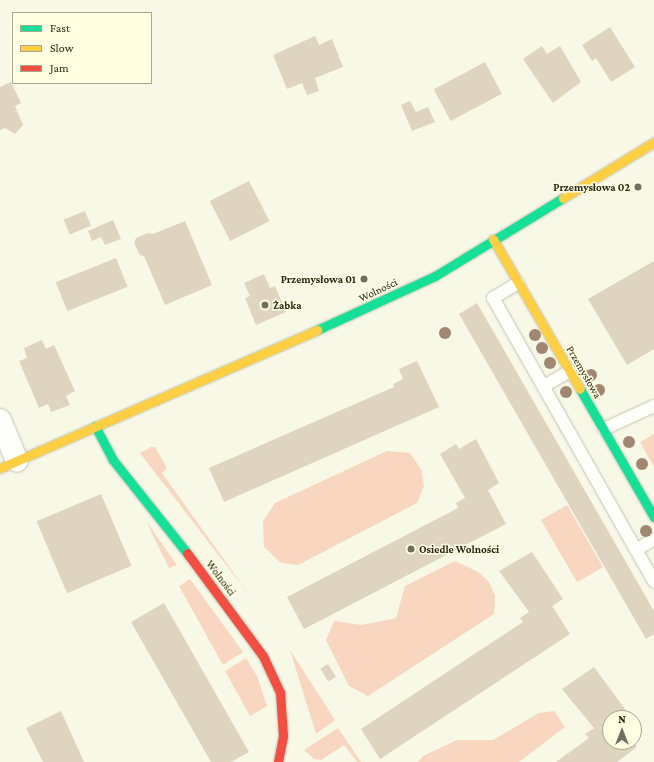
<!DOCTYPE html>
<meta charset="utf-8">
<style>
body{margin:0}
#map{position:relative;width:654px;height:762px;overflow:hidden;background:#f8f8e7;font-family:"Crimson Pro",serif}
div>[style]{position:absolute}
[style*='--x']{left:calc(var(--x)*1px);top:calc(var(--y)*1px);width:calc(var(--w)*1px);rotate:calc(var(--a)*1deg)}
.green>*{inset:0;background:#f8d6c0;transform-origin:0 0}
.building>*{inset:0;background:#ded4bf;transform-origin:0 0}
.roads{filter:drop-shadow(0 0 1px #c4c4b5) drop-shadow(0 0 1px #c4c4b5)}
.lane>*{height:12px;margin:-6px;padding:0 6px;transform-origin:6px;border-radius:6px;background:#fefefb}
.street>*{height:22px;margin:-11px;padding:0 11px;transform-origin:11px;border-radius:11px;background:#fefefb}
.fast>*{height:9px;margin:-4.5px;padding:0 4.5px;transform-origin:4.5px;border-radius:4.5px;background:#16e098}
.slow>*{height:9px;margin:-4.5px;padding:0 4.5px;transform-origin:4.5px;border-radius:4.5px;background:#ffcf43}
.jam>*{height:9px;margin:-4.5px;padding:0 4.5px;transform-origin:4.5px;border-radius:4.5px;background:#f24e42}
.trees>*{width:12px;height:12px;margin:-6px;border-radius:50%;background:#a18672}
.dots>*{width:11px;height:11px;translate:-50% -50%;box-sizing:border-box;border:2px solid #fffee0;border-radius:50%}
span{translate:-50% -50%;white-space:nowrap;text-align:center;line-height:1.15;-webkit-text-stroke:3px #fffee0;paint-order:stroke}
.poi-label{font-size:11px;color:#252517;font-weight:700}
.right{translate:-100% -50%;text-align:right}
.left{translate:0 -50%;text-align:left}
.street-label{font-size:11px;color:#252517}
.legend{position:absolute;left:12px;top:12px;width:140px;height:72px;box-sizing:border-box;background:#fffee0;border:1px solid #a8a790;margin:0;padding:5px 7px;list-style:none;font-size:12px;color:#252517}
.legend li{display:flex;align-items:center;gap:8px;height:20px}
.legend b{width:20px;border:1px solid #a8a790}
.north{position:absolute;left:602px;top:710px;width:40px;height:40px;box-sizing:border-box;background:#fffee0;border:1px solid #a8a790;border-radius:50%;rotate:0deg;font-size:11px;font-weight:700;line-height:16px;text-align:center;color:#252517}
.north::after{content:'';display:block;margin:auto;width:14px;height:18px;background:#6f6f60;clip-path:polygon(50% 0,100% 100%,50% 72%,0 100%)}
</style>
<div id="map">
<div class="green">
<i style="clip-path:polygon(654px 434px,654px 467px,640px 442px)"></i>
<i style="clip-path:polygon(151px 447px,155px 447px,167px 468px,162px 473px,250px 596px,140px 453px)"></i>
<i style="clip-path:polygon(387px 451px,410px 453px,421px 469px,424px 486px,417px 503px,298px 565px,281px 563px,264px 547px,263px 521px,275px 503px)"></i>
<i style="left:567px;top:505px;width:72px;height:30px;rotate:60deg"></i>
<i style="clip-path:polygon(146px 521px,177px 565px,169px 568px)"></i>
<i style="clip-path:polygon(455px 561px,480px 573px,489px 582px,495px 596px,494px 614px,368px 696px,349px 686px,326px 640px,334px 621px,362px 625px,396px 618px,405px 586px)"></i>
<i style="clip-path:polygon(190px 579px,243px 652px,223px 665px,179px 586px)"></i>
<i style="clip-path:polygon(290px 650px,335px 720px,316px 734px)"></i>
<i style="clip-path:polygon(246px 658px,257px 676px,267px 706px,250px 716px,225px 671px)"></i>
<i style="clip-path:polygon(554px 711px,565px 727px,519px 762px,418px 762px,423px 756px,457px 740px,493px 740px,539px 713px)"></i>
<i style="clip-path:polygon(338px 728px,361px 762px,357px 762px,344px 745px,321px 760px,314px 759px,304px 750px)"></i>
</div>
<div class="building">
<i style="clip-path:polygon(610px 27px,635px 67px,611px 82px,596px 58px,592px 61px,582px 45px)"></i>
<i style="clip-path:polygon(315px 36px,319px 45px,332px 39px,343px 67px,315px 78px,319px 91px,307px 95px,302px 83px,287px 89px,273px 55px)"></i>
<i style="clip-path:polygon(542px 46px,547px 54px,560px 46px,581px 82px,553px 103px,523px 59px)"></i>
<i style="left:485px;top:62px;width:36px;height:58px;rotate:62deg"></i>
<i style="clip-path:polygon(11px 82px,21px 103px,15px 106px,23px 125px,15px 134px,5px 128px,0 130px,0 87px)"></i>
<i style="clip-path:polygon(410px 101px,416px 112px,428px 107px,435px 122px,412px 131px,401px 105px)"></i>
<i style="left:249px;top:181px;width:45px;height:44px;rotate:63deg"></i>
<i style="left:85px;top:211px;width:16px;height:23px;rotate:68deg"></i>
<i style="clip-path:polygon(113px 220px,121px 239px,105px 245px,101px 237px,92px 241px,88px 231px)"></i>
<i style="clip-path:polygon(185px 221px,212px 285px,165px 305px,144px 256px,140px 255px,134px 243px,136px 238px,148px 233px,153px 234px)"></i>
<i style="left:116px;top:258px;width:31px;height:65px;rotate:68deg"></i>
<i style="clip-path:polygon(654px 261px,654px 349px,627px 365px,588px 299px)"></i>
<i style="clip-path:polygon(264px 274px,270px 288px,275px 286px,286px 312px,256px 325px,245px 298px,250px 296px,244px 283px)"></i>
<i style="clip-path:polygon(477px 303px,654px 611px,654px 634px,646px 639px,459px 314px)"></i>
<i style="clip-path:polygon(42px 340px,46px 349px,54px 345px,75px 391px,66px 396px,70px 405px,51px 412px,48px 404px,39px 408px,19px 361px,27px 358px,24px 348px)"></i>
<i style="clip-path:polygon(417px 361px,439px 407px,224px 502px,209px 468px,394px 387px,393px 384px,403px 379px,399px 369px)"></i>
<i style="clip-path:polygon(476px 439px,499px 483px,488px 490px,506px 524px,304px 629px,287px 597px,458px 508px,456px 503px,465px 498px,440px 454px,456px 444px,459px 449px)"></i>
<i style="left:101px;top:494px;width:78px;height:70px;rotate:67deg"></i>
<i style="clip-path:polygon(532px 552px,563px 599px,552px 606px,570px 634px,380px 759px,361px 729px,523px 622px,520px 618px,529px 612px,499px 571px)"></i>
<i style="clip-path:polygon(164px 603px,249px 752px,231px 762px,211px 762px,131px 622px)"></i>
<i style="left:328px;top:664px;width:15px;height:9px;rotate:58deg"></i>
<i style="clip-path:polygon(594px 667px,628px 713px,621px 718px,610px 718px,610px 742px,633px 742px,637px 747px,617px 762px,556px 762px,589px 738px,585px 734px,594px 728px,562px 689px)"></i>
<i style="clip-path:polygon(61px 711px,75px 742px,84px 762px,43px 762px,26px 728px)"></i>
</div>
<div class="roads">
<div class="lane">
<i style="--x:518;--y:283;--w:29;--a:149"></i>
<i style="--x:493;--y:298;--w:326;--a:60.4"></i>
<i style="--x:544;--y:386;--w:30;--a:-30"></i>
<i style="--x:604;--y:429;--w:55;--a:-24.7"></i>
<i style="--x:636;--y:550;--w:21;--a:-31"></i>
</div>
<div class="street">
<i style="--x:0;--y:420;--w:44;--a:67.5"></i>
</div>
<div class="fast">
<i style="--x:317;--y:330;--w:130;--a:-24.6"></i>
<i style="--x:435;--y:276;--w:150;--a:-31.4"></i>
<i style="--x:580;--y:389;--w:148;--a:60"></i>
<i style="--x:95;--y:426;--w:38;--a:62"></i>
<i style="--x:113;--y:460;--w:119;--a:51.5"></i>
</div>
<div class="slow">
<i style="--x:563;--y:198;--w:107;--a:-31.6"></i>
<i style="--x:493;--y:239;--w:173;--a:59.9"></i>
<i style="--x:0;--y:468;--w:346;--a:-23.5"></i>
</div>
<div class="jam">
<i style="--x:187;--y:553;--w:128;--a:53.6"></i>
<i style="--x:263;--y:656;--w:40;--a:65"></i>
<i style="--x:280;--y:692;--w:44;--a:86.1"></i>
<i style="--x:283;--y:736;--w:26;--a:101"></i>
</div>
</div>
<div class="trees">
<i style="left:445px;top:333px"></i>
<i style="left:535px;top:335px"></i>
<i style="left:542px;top:348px"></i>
<i style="left:550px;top:363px"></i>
<i style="left:591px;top:375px"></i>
<i style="left:599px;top:390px"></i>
<i style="left:566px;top:392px"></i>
<i style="left:629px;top:442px"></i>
<i style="left:642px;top:464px"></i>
<i style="left:646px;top:531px"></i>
</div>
<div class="dots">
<i style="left:638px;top:187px;background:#6f6f60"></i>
<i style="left:364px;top:279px;background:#6f6f60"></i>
<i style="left:265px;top:305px;background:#6f6f60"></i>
<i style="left:411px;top:549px;background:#6f6f60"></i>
</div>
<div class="poi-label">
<span class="right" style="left:630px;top:187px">Przemysłowa 02</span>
<span class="right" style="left:356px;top:279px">Przemysłowa 01</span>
<span class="left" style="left:273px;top:305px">Żabka</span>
<span class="left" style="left:419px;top:549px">Osiedle Wolności</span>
</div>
<div class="street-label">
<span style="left:378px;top:290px;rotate:-25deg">Wolności</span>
<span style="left:584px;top:372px;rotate:60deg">Przemysłowa</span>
<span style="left:221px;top:578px;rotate:53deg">Wolności</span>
</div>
<ul class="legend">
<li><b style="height:5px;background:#16e098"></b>Fast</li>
<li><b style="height:5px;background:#ffcf43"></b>Slow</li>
<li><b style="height:5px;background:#f24e42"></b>Jam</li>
</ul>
<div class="north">N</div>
</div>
